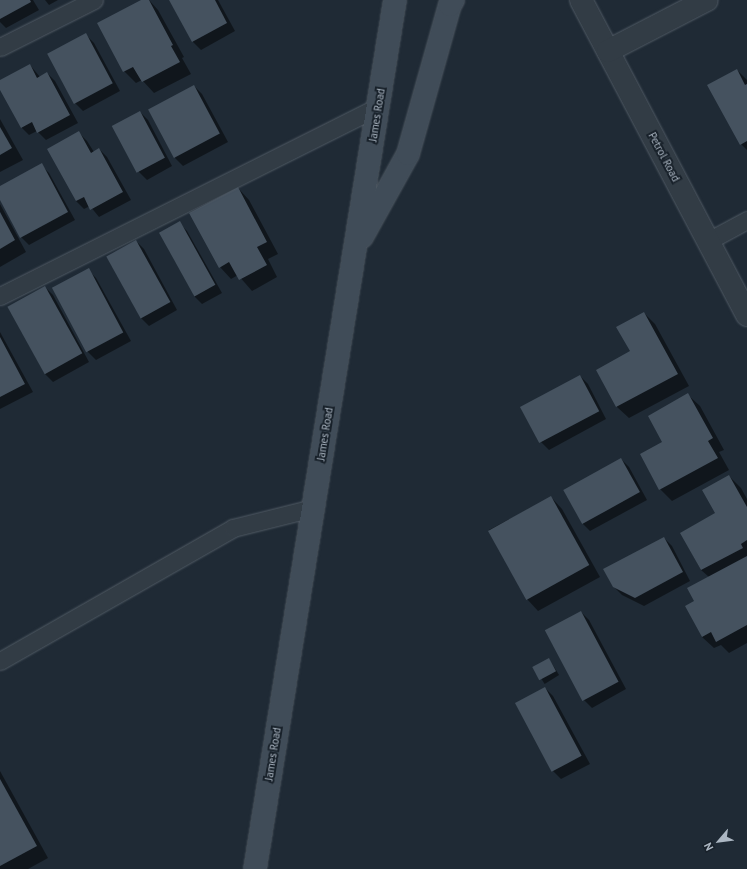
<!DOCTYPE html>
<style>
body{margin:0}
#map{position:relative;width:747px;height:869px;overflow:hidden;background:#1f2a35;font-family:"PT Sans",sans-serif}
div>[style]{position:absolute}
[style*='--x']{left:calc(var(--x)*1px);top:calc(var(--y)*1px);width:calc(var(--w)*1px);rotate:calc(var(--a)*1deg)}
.shadow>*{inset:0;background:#0007;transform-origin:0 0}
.building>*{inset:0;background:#45525f;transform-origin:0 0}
.roads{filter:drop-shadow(0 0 1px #505a64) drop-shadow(0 0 1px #505a64)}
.service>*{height:17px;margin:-8.5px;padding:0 8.5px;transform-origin:8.5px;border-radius:8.5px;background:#323c45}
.minor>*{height:22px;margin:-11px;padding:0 11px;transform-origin:11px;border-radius:11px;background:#323c45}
.secondary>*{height:22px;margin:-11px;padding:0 11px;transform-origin:11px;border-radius:11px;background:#404c58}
span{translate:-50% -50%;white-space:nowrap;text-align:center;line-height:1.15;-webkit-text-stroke:4px #18212a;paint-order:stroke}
.street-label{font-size:11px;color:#acb7c3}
.north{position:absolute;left:699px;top:821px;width:40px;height:40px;-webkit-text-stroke:3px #18212a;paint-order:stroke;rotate:242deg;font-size:11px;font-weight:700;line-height:16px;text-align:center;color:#acb7c3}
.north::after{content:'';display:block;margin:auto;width:14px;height:18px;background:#acb7c3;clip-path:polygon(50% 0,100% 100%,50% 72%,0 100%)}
</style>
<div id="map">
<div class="shadow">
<i style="clip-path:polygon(0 0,33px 0,39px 10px,6px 28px,0 22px)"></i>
<i style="clip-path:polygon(45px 0,58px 0,49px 5px)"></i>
<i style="clip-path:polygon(143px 0,149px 0,158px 10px,184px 57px,182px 58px,191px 74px,154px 93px,142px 80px,136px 83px,124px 71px,98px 24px)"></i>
<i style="clip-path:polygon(170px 0,218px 0,235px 31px,201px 50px,193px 42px)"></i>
<i style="clip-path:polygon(86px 35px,94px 43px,120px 91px,83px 111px,75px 103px)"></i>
<i style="clip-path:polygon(30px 65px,40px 77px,47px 73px,55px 81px,78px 123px,46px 140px,37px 131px,29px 135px,21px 127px,0 88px,0 82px)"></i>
<i style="clip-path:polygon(737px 70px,747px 80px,747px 150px,741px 144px)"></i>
<i style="clip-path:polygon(194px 86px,202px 94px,228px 142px,183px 166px,175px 158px)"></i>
<i style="clip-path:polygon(140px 112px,148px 120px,172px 166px,147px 180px,139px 172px)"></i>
<i style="clip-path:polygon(0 119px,23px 160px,0 172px)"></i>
<i style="clip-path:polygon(79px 133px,87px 141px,94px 152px,99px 149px,107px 157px,131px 200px,99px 217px,90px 206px,84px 209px,76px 201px)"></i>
<i style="clip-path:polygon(41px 165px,49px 173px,75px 220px,29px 245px,21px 237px,0 198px,0 187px)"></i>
<i style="clip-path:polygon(238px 188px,249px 200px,278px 254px,268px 259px,277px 277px,252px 291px,238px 275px,231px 279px,220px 267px)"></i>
<i style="clip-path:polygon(0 204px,26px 252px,0 267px)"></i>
<i style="clip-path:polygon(179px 223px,187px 231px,222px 293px,202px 304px,194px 296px)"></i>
<i style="clip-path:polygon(136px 241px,144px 249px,177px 310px,149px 326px,141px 318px)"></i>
<i style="clip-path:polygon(88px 270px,96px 278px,131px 341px,96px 360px,88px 352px)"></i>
<i style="clip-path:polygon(45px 287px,53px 295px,89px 362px,53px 382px,45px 374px,9px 307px)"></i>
<i style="clip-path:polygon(644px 313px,655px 324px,689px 386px,629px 418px,617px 407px,597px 370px,631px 352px)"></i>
<i style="clip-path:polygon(0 332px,33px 392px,0 409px)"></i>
<i style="clip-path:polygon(580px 376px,588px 384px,606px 419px,549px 450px,541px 442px)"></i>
<i style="clip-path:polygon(688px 395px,700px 406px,724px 450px,719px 452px,729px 470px,672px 501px,660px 489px,663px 442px)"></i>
<i style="clip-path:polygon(621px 459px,629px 467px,647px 500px,590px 531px,582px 523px)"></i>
<i style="clip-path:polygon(729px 476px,741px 488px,747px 499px,747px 643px,729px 653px,721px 645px,714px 648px,702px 637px,696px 602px,709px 577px,701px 570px,681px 533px,716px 514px)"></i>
<i style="clip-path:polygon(551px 497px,562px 509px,600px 577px,538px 611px,527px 599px,489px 530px)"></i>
<i style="clip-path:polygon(664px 538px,672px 546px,690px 581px,644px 606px,622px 595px,613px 586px)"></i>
<i style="clip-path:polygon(581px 612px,589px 620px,626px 689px,592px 708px,584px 700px)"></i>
<i style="left:549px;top:659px;width:19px;height:17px;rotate:58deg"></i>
<i style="clip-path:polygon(545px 688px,553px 696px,590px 764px,561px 779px,553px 771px)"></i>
<i style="clip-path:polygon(0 771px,48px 858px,28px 869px,0 869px)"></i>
</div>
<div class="building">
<i style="clip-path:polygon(0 0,30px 0,31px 2px,0 19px)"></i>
<i style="clip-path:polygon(141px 0,149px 0,173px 45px,171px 46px,180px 62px,142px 82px,133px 67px,123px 72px,97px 23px)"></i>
<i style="clip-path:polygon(169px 0,215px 0,227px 23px,192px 42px)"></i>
<i style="left:86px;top:33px;width:57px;height:44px;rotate:62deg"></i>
<i style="clip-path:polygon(30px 64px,37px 78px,47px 72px,70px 115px,37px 133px,32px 122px,21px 128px,0 90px,0 80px)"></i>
<i style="clip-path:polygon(737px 69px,745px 85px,747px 84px,747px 141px,740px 145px,707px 85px)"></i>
<i style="left:194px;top:85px;width:55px;height:52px;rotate:62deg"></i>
<i style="left:140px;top:111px;width:53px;height:32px;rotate:62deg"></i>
<i style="clip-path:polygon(0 127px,12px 148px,0 155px)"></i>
<i style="clip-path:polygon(79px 131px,91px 153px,99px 148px,123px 192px,90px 210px,84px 197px,76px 201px,47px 149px)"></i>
<i style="clip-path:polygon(42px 163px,68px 212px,20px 238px,0 200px,0 186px)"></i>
<i style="clip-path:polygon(238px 187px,267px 242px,257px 247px,267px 265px,239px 280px,229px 262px,219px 268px,189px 213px)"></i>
<i style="clip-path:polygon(0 212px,15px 240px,0 249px)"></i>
<i style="left:180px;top:221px;width:73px;height:24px;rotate:61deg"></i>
<i style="left:136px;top:240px;width:71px;height:34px;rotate:61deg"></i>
<i style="left:89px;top:268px;width:73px;height:42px;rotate:62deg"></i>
<i style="left:45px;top:286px;width:77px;height:43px;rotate:61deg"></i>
<i style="clip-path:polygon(644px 312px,678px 374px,616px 407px,596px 370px,630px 351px,616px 327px)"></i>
<i style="clip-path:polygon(0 337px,25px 384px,0 397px)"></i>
<i style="left:580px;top:375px;width:41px;height:68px;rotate:62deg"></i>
<i style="clip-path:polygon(688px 393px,713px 438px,708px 441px,718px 458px,659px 490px,640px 454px,662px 442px,648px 416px)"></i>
<i style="left:621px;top:458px;width:39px;height:66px;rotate:61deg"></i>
<i style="clip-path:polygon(729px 475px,747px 507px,747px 540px,741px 544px,743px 548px,701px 570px,680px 533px,715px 513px,702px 490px)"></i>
<i style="left:551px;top:496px;width:79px;height:72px;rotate:61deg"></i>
<i style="clip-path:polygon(664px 537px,683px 572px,635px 598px,613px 587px,603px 569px)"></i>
<i style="clip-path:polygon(747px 556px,747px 625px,716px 642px,711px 632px,702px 637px,685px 606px,694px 601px,687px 588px)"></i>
<i style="left:581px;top:611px;width:80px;height:41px;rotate:62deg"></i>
<i style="left:549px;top:658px;width:15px;height:19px;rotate:62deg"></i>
<i style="left:545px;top:687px;width:78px;height:34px;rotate:62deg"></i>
<i style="clip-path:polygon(0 779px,37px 846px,0 866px)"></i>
</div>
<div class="roads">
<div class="service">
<i style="--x:0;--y:47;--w:105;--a:-26.6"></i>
<i style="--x:708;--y:241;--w:44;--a:-28.3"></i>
<i style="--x:0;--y:296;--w:423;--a:-26.6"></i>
<i style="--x:0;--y:661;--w:268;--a:-29.7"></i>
<i style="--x:233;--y:528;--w:82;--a:-14"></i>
</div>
<div class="minor">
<i style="--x:581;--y:0;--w:356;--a:62.2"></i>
<i style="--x:608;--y:51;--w:111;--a:-27.3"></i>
</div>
<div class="secondary">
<i style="--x:362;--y:237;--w:95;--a:-61"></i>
<i style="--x:408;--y:154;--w:155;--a:-74.3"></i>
<i style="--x:450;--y:5;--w:6;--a:-59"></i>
<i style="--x:255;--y:869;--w:880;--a:-80.85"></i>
</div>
</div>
<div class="street-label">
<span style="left:377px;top:115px;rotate:-81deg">James Road</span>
<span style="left:664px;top:157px;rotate:62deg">Petrol Road</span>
<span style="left:325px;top:434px;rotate:-81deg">James Road</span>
<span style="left:273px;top:754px;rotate:-81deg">James Road</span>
</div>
<div class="north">N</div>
</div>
